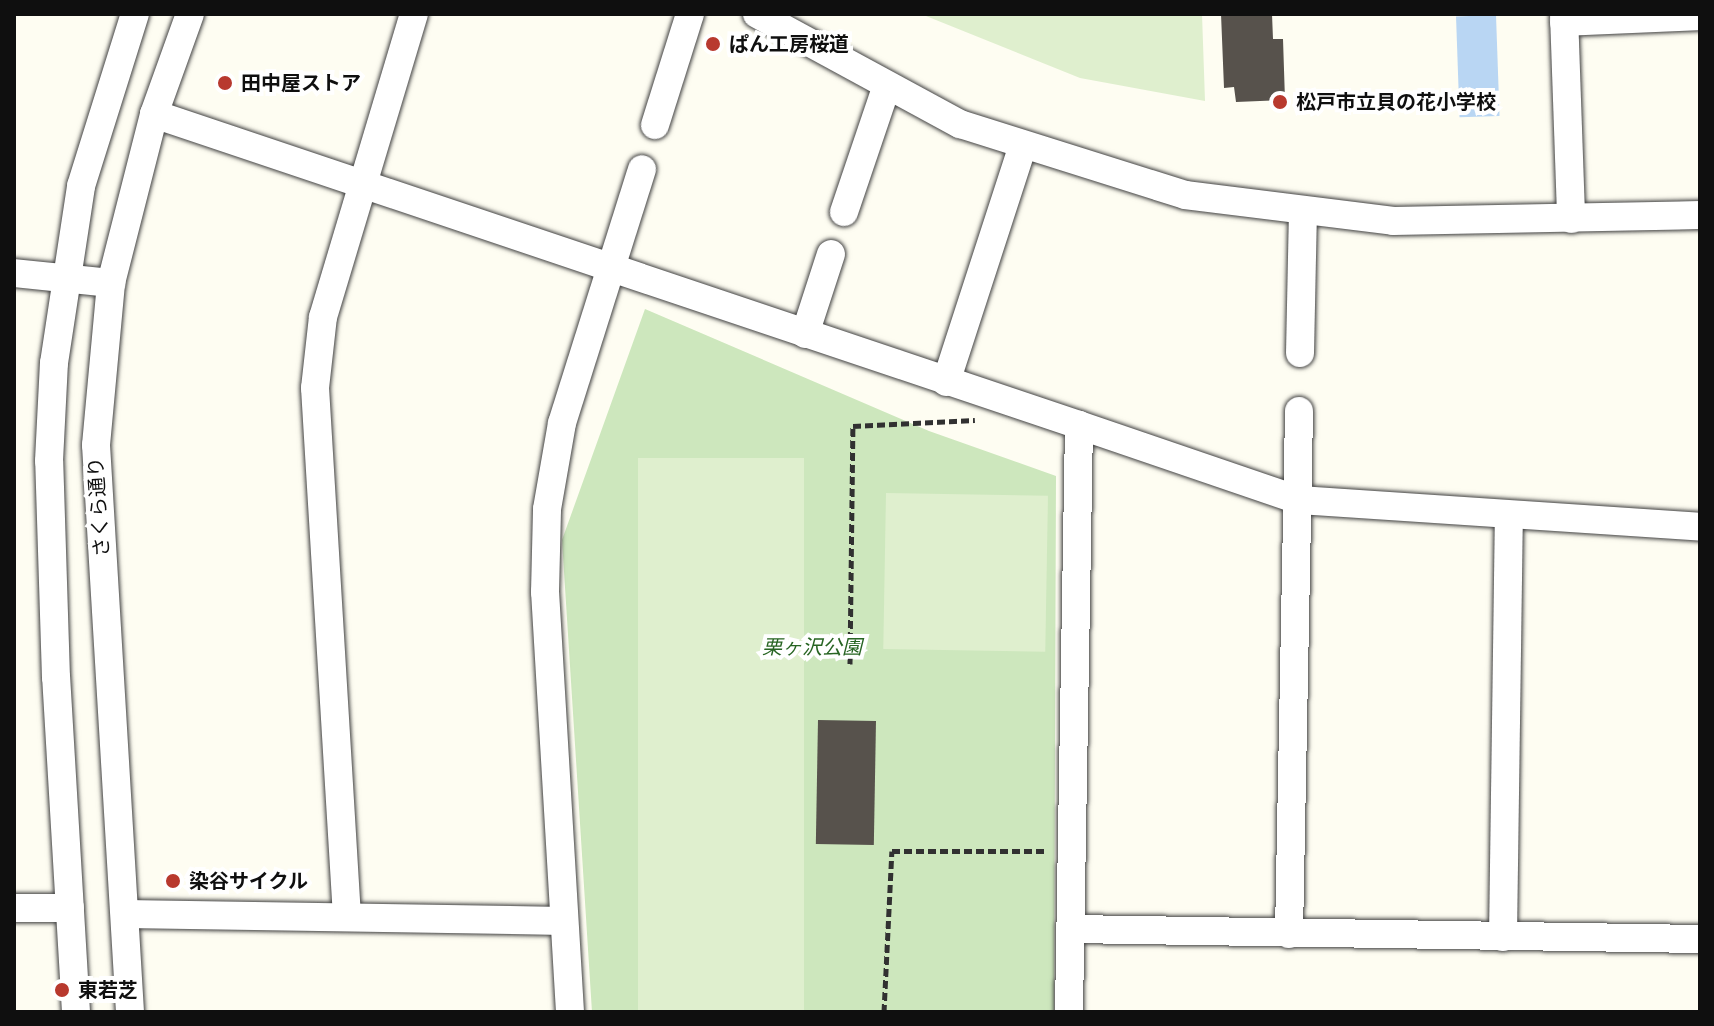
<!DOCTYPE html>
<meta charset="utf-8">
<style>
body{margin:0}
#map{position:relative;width:1714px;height:1026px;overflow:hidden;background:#fefdf2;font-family:"Libre Baskerville","Noto Sans JP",serif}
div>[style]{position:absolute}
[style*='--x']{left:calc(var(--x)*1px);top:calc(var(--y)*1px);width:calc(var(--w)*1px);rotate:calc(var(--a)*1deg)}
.green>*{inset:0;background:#cde7bd}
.pitch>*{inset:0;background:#dfefce;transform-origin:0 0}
.water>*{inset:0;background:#b9d6f3;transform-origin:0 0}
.building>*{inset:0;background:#57524c;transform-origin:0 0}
.path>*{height:5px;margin-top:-2.5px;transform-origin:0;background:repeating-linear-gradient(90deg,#313131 0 8px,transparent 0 12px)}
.roads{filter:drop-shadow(0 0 2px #424242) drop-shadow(0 0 2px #424242)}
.minor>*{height:28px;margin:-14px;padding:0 14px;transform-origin:14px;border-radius:14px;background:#fff}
.dots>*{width:22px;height:22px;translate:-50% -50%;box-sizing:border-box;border:4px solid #fff;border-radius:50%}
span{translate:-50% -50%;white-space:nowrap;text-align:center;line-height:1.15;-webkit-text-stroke:8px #fff;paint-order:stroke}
.poi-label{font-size:20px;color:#0f0f0f;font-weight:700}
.left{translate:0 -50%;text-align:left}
.street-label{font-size:20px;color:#0f0f0f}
.park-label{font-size:20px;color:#276422;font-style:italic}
.frame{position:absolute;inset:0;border:16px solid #0f0f0f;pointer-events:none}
</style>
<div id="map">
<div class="green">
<i style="clip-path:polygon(645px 309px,929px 431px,1056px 476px,1054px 1012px,592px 1012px,562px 540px)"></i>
</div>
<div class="pitch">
<i style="clip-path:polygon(921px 14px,1202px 14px,1205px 101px,1080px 78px)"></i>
<i style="left:638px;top:458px;width:166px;height:554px"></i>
<i style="left:886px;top:493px;width:162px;height:156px;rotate:1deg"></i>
</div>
<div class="water">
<i style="left:1496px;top:15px;width:101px;height:40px;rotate:88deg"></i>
</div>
<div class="building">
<i style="clip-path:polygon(1221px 14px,1272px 14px,1273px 39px,1283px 39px,1285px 100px,1236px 102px,1234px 87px,1224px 88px)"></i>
<i style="left:818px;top:720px;width:58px;height:124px;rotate:1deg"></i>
</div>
<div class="path">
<i style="--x:850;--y:664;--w:238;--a:-89.3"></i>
<i style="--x:853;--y:426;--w:122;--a:-2.8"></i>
<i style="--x:884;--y:1012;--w:161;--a:-87.2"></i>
<i style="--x:892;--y:851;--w:155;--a:0"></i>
</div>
<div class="roads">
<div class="minor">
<i style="--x:757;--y:14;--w:231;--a:28.5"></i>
<i style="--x:960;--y:124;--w:236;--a:17.5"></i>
<i style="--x:1185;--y:195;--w:210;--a:7.1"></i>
<i style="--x:1393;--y:221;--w:307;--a:-1.1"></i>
<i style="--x:1564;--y:14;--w:205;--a:88"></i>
<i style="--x:1564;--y:22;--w:136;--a:-2.5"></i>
<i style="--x:154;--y:114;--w:976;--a:18.58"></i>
<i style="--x:1079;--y:425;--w:587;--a:90.98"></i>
<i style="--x:655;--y:125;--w:116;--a:-72.5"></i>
<i style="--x:844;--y:212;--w:131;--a:-71.3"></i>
<i style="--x:14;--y:273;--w:98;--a:5.9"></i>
<i style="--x:805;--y:334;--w:84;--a:-72"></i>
<i style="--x:1300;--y:353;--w:139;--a:-88.8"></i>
<i style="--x:946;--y:382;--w:246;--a:-72"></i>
<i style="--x:1079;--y:425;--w:231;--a:18.9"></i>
<i style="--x:1298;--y:500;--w:403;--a:3.8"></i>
<i style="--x:14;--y:908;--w:56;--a:0"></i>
<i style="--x:125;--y:914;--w:439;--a:0.9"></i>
<i style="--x:347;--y:917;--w:530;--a:-93.46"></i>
<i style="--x:315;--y:388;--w:71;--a:-83.6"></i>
<i style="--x:323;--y:317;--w:316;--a:-73.3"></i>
<i style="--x:1071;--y:929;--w:629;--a:0.91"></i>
<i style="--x:1289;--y:934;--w:523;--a:-88.9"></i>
<i style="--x:1503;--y:937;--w:422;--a:-89.2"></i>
<i style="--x:76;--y:1012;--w:335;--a:-93.4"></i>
<i style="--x:56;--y:678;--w:217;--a:-91.8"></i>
<i style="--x:49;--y:461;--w:98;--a:-87.1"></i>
<i style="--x:54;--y:363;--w:179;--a:-81.3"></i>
<i style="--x:81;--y:186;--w:180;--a:-72.6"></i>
<i style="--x:130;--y:1012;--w:568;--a:-93.43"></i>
<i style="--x:96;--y:445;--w:163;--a:-84.7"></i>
<i style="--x:111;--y:283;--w:174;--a:-75.7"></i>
<i style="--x:154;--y:114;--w:106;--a:-70.2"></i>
<i style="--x:570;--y:1012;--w:421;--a:-93.4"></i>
<i style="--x:545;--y:592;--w:83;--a:-88.6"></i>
<i style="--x:547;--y:509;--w:87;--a:-80.1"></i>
<i style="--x:562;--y:423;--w:266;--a:-72.5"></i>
</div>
</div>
<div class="dots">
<i style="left:713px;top:44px;background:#b8392e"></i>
<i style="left:225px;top:83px;background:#b8392e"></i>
<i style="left:1280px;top:102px;background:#b8392e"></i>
<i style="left:173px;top:881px;background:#b8392e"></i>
<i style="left:62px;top:990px;background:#b8392e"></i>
</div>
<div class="poi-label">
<span class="left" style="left:729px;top:44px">ぱん工房桜道</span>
<span class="left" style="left:241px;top:83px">田中屋ストア</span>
<span class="left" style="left:1296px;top:102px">松戸市立貝の花小学校</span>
<span class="left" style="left:189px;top:881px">染谷サイクル</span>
<span class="left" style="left:78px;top:990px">東若芝</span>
</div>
<div class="street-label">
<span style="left:99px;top:507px;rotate:-94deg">さくら通り</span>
</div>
<div class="park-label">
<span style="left:812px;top:647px">栗ヶ沢公園</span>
</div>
<div class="frame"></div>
</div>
